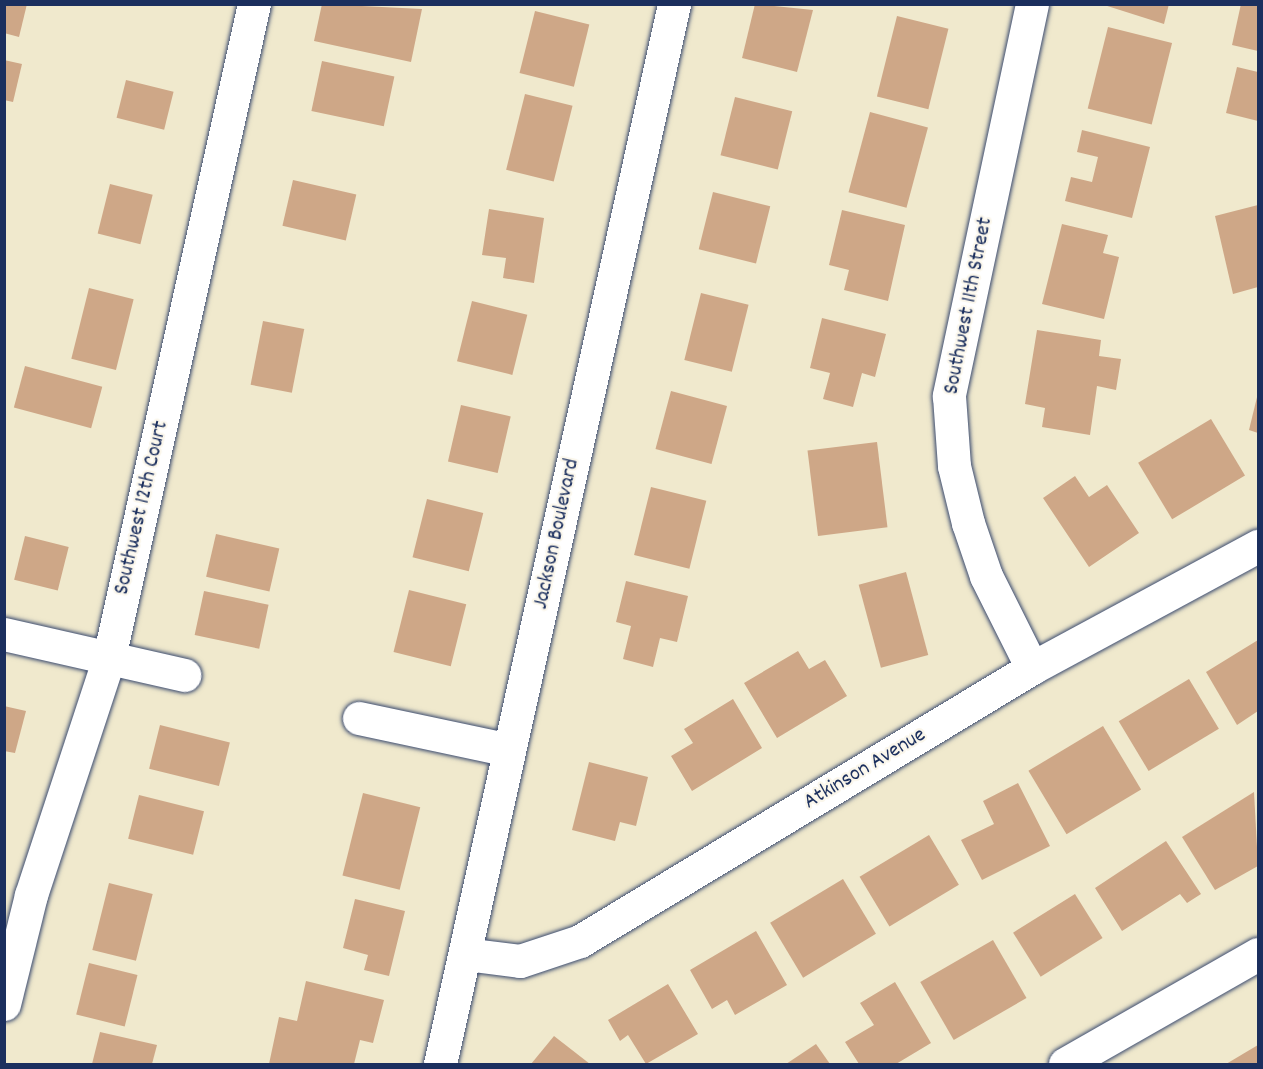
<!DOCTYPE html>
<style>
body{margin:0}
#map{position:relative;width:1263px;height:1069px;overflow:hidden;background:#f0e9cd;font-family:Dekko,sans-serif}
div>[style]{position:absolute}
[style*='--x']{left:calc(var(--x)*1px);top:calc(var(--y)*1px);width:calc(var(--w)*1px);rotate:calc(var(--a)*1deg)}
.building>*{inset:0;background:#cea787;transform-origin:0 0}
.roads{filter:drop-shadow(0 0 2px #3b4b6f) drop-shadow(0 0 2px #3b4b6f)}
.minor>*{height:33px;margin:-16.5px;padding:0 16.5px;transform-origin:16.5px;border-radius:16.5px;background:#fff}
span{translate:-50% -50%;white-space:nowrap;text-align:center;line-height:1.15;-webkit-text-stroke:4.5px #fbf7ec;paint-order:stroke}
.street-label{font-size:22px;color:#1b2f5e}
.frame{position:absolute;inset:0;border:6px solid #1b2f5e;pointer-events:none}
</style>
<div id="map">
<div class="building">
<i style="clip-path:polygon(4px 4px,27px 4px,19px 37px,4px 33px)"></i>
<i style="clip-path:polygon(322px 4px,422px 9px,411px 62px,314px 41px)"></i>
<i style="clip-path:polygon(755px 4px,813px 10px,797px 72px,742px 58px)"></i>
<i style="clip-path:polygon(1101px 4px,1169px 4px,1164px 24px)"></i>
<i style="clip-path:polygon(1241px 4px,1258px 4px,1258px 51px,1232px 45px)"></i>
<i style="left:535px;top:11px;width:56px;height:64px;rotate:14deg"></i>
<i style="left:897px;top:16px;width:53px;height:83px;rotate:14deg"></i>
<i style="left:1108px;top:27px;width:66px;height:84px;rotate:14deg"></i>
<i style="clip-path:polygon(4px 60px,22px 64px,13px 102px,4px 100px)"></i>
<i style="left:322px;top:61px;width:74px;height:51px;rotate:12deg"></i>
<i style="clip-path:polygon(1237px 67px,1258px 72px,1258px 121px,1226px 113px)"></i>
<i style="left:126px;top:80px;width:49px;height:39px;rotate:14deg"></i>
<i style="left:525px;top:94px;width:49px;height:78px;rotate:14deg"></i>
<i style="left:735px;top:97px;width:59px;height:60px;rotate:14deg"></i>
<i style="left:870px;top:112px;width:60px;height:83px;rotate:15deg"></i>
<i style="clip-path:polygon(1082px 130px,1150px 147px,1132px 218px,1065px 201px,1071px 177px,1092px 182px,1098px 157px,1077px 152px)"></i>
<i style="left:293px;top:180px;width:65px;height:47px;rotate:13deg"></i>
<i style="left:110px;top:184px;width:44px;height:51px;rotate:14deg"></i>
<i style="left:713px;top:192px;width:59px;height:59px;rotate:14deg"></i>
<i style="clip-path:polygon(1258px 205px,1258px 287px,1233px 294px,1215px 216px)"></i>
<i style="clip-path:polygon(489px 209px,544px 218px,534px 283px,503px 278px,506px 258px,482px 255px)"></i>
<i style="clip-path:polygon(842px 210px,905px 225px,888px 301px,844px 290px,849px 270px,829px 265px)"></i>
<i style="clip-path:polygon(1062px 224px,1108px 235px,1103px 253px,1119px 257px,1104px 319px,1042px 304px)"></i>
<i style="left:89px;top:288px;width:46px;height:73px;rotate:14deg"></i>
<i style="left:701px;top:293px;width:49px;height:69px;rotate:14deg"></i>
<i style="left:472px;top:301px;width:57px;height:62px;rotate:14deg"></i>
<i style="clip-path:polygon(822px 318px,886px 334px,875px 377px,862px 373px,853px 407px,823px 399px,830px 373px,810px 368px)"></i>
<i style="left:263px;top:321px;width:42px;height:65px;rotate:11deg"></i>
<i style="clip-path:polygon(1037px 330px,1101px 340px,1099px 356px,1121px 359px,1116px 390px,1097px 386px,1090px 435px,1042px 427px,1045px 408px,1025px 404px)"></i>
<i style="left:25px;top:366px;width:80px;height:43px;rotate:15deg"></i>
<i style="left:671px;top:391px;width:58px;height:60px;rotate:15deg"></i>
<i style="clip-path:polygon(1258px 393px,1258px 433px,1249px 430px)"></i>
<i style="left:461px;top:405px;width:51px;height:58px;rotate:13deg"></i>
<i style="left:1211px;top:419px;width:66px;height:85px;rotate:59deg"></i>
<i style="left:877px;top:442px;width:86px;height:70px;rotate:83deg"></i>
<i style="clip-path:polygon(1075px 476px,1089px 497px,1107px 485px,1139px 533px,1089px 567px,1043px 498px)"></i>
<i style="left:651px;top:487px;width:57px;height:70px;rotate:14deg"></i>
<i style="left:427px;top:499px;width:58px;height:60px;rotate:14deg"></i>
<i style="left:216px;top:534px;width:65px;height:44px;rotate:13deg"></i>
<i style="left:25px;top:536px;width:45px;height:45px;rotate:14deg"></i>
<i style="left:906px;top:572px;width:86px;height:49px;rotate:75deg"></i>
<i style="clip-path:polygon(626px 581px,688px 596px,677px 642px,660px 638px,653px 667px,623px 659px,631px 626px,616px 622px)"></i>
<i style="left:409px;top:590px;width:59px;height:64px;rotate:14deg"></i>
<i style="left:204px;top:591px;width:66px;height:45px;rotate:12deg"></i>
<i style="clip-path:polygon(1258px 640px,1258px 711px,1237px 725px,1206px 672px)"></i>
<i style="clip-path:polygon(798px 651px,809px 669px,825px 660px,847px 696px,777px 738px,744px 683px)"></i>
<i style="left:1189px;top:679px;width:58px;height:82px;rotate:59deg"></i>
<i style="clip-path:polygon(733px 699px,762px 748px,692px 791px,671px 756px,693px 743px,684px 729px)"></i>
<i style="clip-path:polygon(4px 706px,26px 711px,15px 753px,4px 751px)"></i>
<i style="left:160px;top:725px;width:72px;height:45px;rotate:14deg"></i>
<i style="left:1103px;top:726px;width:74px;height:87px;rotate:59deg"></i>
<i style="clip-path:polygon(589px 762px,648px 777px,636px 826px,620px 822px,615px 841px,572px 830px)"></i>
<i style="clip-path:polygon(1018px 783px,1050px 846px,982px 880px,961px 840px,994px 824px,983px 801px)"></i>
<i style="clip-path:polygon(1254px 792px,1258px 866px,1215px 890px,1182px 837px)"></i>
<i style="left:363px;top:793px;width:59px;height:85px;rotate:14deg"></i>
<i style="left:139px;top:795px;width:67px;height:45px;rotate:14deg"></i>
<i style="left:929px;top:835px;width:58px;height:81px;rotate:59deg"></i>
<i style="clip-path:polygon(1166px 841px,1201px 894px,1187px 903px,1180px 894px,1122px 931px,1095px 888px)"></i>
<i style="left:843px;top:879px;width:64px;height:85px;rotate:59deg"></i>
<i style="left:109px;top:883px;width:45px;height:69px;rotate:14deg"></i>
<i style="left:1075px;top:894px;width:52px;height:73px;rotate:58deg"></i>
<i style="clip-path:polygon(355px 899px,405px 911px,389px 976px,364px 970px,368px 955px,343px 948px)"></i>
<i style="clip-path:polygon(756px 931px,787px 985px,735px 1015px,727px 1000px,712px 1009px,690px 970px)"></i>
<i style="left:993px;top:940px;width:67px;height:84px;rotate:60deg"></i>
<i style="left:89px;top:963px;width:50px;height:53px;rotate:14deg"></i>
<i style="clip-path:polygon(306px 981px,384px 1000px,373px 1043px,360px 1040px,354px 1064px,269px 1064px,279px 1017px,297px 1021px)"></i>
<i style="clip-path:polygon(895px 982px,931px 1043px,896px 1064px,859px 1064px,845px 1042px,874px 1025px,860px 1003px)"></i>
<i style="clip-path:polygon(668px 984px,698px 1034px,646px 1064px,628px 1035px,620px 1041px,608px 1020px)"></i>
<i style="clip-path:polygon(100px 1032px,157px 1045px,152px 1064px,92px 1064px)"></i>
<i style="clip-path:polygon(554px 1036px,590px 1064px,531px 1064px)"></i>
<i style="clip-path:polygon(816px 1044px,830px 1064px,786px 1064px)"></i>
<i style="clip-path:polygon(1258px 1045px,1258px 1064px,1226px 1064px)"></i>
</div>
<div class="roads">
<div class="minor">
<i style="--x:1032;--y:4;--w:401;--a:102"></i>
<i style="--x:949;--y:396;--w:70;--a:85.9"></i>
<i style="--x:954;--y:466;--w:59;--a:76.2"></i>
<i style="--x:968;--y:523;--w:56;--a:71.2"></i>
<i style="--x:986;--y:576;--w:103;--a:63.4"></i>
<i style="--x:4;--y:634;--w:185;--a:12.8"></i>
<i style="--x:359;--y:718;--w:153;--a:12"></i>
<i style="--x:465;--y:954;--w:55;--a:7.3"></i>
<i style="--x:520;--y:961;--w:63;--a:-18.4"></i>
<i style="--x:580;--y:941;--w:528;--a:-31.13"></i>
<i style="--x:1032;--y:668;--w:257;--a:-28.4"></i>
<i style="--x:4;--y:1004;--w:112;--a:-76.1"></i>
<i style="--x:31;--y:895;--w:250;--a:-71.8"></i>
<i style="--x:109;--y:658;--w:670;--a:-77.5"></i>
<i style="--x:440;--y:1064;--w:1086;--a:-77.55"></i>
<i style="--x:1065;--y:1064;--w:222;--a:-29.7"></i>
</div>
</div>
<div class="street-label">
<span style="left:969px;top:306px;rotate:-79deg">Southwest 11th Street</span>
<span style="left:142px;top:508px;rotate:-77deg">Southwest 12th Court</span>
<span style="left:557px;top:534px;rotate:-78deg">Jackson Boulevard</span>
<span style="left:865px;top:769px;rotate:-31deg">Atkinson Avenue</span>
</div>
<div class="frame"></div>
</div>
